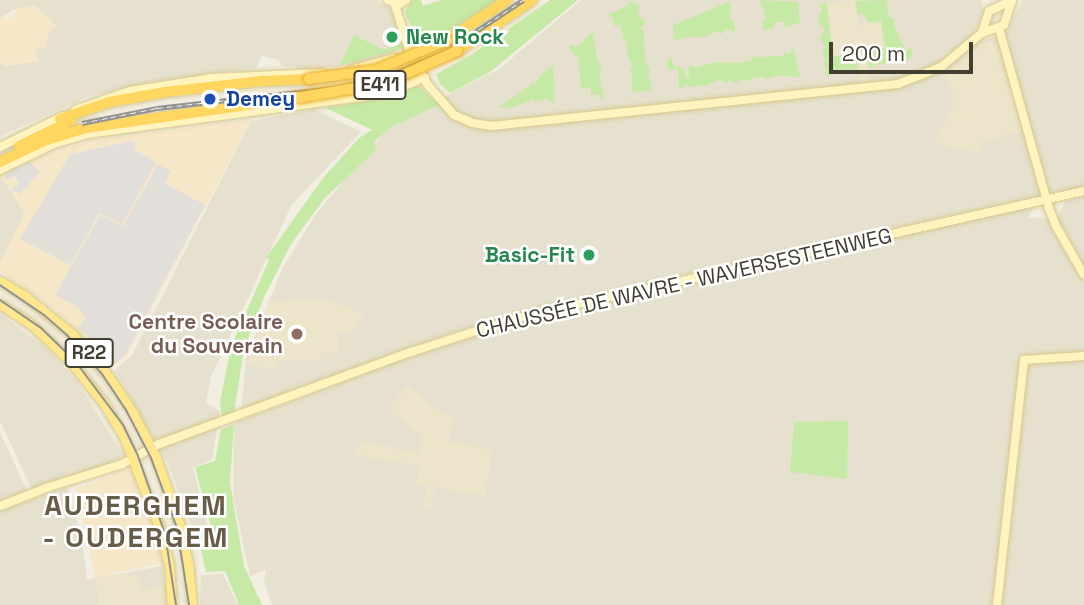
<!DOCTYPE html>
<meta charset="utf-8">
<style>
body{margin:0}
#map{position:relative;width:1084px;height:605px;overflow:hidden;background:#f2eee1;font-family:"Space Grotesk",sans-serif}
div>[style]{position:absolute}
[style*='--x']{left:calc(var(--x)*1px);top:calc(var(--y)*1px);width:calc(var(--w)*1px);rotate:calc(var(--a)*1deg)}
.residential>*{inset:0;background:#e6e1ce}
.commercial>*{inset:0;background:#f7e7c9}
.education>*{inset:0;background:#ede5c9}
.green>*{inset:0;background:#c6eaa6}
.parking>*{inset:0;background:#e2dfda}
.roads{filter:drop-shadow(0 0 2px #d5c88c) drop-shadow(0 0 2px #d5c88c)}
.secondary>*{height:8px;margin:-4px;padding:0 4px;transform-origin:4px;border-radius:4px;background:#fff4be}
.primary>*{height:9px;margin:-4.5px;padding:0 4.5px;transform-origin:4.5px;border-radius:4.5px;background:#ffe78d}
.highway>*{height:10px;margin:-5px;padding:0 5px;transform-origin:5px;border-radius:5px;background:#ffd65f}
.tram>*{height:2px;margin:-1px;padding:0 1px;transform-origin:1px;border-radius:1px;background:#929292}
.rail>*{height:4.5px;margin-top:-2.25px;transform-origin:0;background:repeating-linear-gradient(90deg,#fff 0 5px,#929292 0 10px);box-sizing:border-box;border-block:2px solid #929292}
.bridges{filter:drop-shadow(0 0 2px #e8af25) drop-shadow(0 0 2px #e8af25)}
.highway-bridge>*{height:10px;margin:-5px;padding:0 5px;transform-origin:5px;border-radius:5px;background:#ffd65f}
.dots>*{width:19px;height:19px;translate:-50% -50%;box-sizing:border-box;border:4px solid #fff;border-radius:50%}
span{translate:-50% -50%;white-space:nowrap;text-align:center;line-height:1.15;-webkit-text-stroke:5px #fff;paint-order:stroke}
.shield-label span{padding:2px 5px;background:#fff;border:2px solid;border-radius:5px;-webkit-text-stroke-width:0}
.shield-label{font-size:19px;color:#433e32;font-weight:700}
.leisure-label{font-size:21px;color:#27864d;font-weight:700}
.left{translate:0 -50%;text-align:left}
.right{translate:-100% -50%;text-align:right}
.transit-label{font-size:21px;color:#164399;font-weight:700}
.street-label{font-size:21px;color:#433e32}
.education-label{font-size:21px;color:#785e54;font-weight:700}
.district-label{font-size:28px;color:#675d48;font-weight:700;letter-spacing:2px}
.scale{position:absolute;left:829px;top:42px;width:144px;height:32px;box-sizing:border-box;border:4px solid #433e32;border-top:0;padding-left:9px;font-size:21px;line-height:24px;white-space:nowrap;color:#433e32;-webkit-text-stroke:5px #fff;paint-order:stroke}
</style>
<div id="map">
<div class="residential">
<i style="clip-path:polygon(0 0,377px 0,393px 11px,408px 45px,368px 63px,315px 69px,282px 66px,279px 60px,262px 56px,256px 68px,146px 83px,87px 97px,0 136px,0 61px,5px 66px,39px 61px,34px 52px,40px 47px,45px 48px,48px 33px,56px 26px,42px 11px,38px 14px,31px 7px,15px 9px,0 18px)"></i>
<i style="clip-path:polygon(581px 0,981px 0,984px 11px,975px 31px,985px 40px,1006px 32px,1023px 0,1084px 0,1084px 186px,551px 304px,448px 334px,241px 411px,246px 359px,283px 267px,316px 214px,360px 161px,385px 132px,432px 103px,499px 69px)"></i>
<i style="clip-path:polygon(314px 109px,361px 132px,292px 204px,211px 377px,206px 403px,220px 411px,212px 460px,193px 467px,207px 525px,193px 529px,168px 464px,115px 370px,132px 355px,251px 121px)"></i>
<i style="clip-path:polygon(0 175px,25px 213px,0 263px)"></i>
<i style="clip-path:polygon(1084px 196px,1084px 605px,272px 605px,264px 581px,266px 570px,250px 576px,233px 496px,234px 423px,431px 349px,585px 304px,1034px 207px,1028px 217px,1055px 220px,1066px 200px)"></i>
<i style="clip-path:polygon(0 313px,47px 349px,77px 381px,123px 455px,111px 463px,33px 492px,0 421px)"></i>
<i style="clip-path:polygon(0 432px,28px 493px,0 501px)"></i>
<i style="clip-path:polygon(67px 487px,81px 533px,87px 580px,162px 566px,165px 605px,0 605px,0 511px)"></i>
<i style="clip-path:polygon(223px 574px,238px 605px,200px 605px,201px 575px)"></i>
</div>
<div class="commercial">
<i style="clip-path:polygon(35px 5px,40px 10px,38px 14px,42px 11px,56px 26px,48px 33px,45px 48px,40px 47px,35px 52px,39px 61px,5px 66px,0 61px,0 18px,13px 17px,15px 9px)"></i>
<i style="clip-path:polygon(251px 120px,127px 356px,113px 367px,45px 301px,0 272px,0 263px,25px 213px,0 175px,31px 160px,90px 141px)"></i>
<i style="clip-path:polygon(131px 468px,152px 522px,163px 563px,95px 577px,76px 489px)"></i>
</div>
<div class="education">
<i style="clip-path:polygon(855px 0,858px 25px,881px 21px,885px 49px,866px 52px,870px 82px,860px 83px,855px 53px,834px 57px,827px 3px)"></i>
<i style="clip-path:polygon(997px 39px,1023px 130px,984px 142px,977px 152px,934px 143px,953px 105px,952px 88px,944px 74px,982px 44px)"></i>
<i style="clip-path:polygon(329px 300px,363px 314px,354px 330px,338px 334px,339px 352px,320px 353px,322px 360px,280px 360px,274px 369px,248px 365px,268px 301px)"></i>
<i style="clip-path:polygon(407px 385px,442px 413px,453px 415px,449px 442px,492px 450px,485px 496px,434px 487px,430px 510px,423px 508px,427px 486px,416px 483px,419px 466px,353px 454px,362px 442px,418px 452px,424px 437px,388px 409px)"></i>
<i style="clip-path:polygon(123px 573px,137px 575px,142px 590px,166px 586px,167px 605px,99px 605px,95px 577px)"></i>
</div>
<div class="green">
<i style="clip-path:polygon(411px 0,421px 0,423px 6px,441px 0,498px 0,422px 49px,405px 13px)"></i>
<i style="clip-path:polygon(550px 0,578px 0,490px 72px,450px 93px,440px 84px,436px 74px,471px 55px)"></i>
<i style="clip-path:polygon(627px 0,639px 5px,638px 13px,645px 23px,640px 29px,644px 30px,645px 61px,650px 71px,648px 75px,652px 86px,649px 91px,634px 92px,631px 88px,633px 79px,630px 71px,633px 64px,628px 58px,626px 45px,628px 41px,624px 41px,620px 25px,615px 27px,612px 17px,607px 16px,629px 4px)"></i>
<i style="clip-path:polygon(760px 0,798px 2px,800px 22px,785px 28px,784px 22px,775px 22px,773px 28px,763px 30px,762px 20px,766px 20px)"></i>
<i style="clip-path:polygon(887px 0,888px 16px,895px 20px,894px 26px,906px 51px,911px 48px,913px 55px,906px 62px,904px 59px,868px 67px,866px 51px,885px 48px,881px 21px,869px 23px,863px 14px,858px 15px,855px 1px)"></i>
<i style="clip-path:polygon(731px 1px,730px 20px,734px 21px,735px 32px,727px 30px,721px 34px,717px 31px,702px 38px,697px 36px,674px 40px,673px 25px)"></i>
<i style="clip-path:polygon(827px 3px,829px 20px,825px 21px,829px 24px,834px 57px,856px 53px,858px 69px,845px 70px,843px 73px,843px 69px,838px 69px,828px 77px,824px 75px,827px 71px,823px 63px,827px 60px,822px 57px,825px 46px,820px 38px,825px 29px,819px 25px,818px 17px,822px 10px,819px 4px)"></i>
<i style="clip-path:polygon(593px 32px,597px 60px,601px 65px,600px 80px,604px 98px,600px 98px,599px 94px,591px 95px,591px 88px,581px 89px,578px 59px,569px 47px,573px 44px,576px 47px,580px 44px)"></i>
<i style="clip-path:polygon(354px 35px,384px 50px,406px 41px,405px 48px,340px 65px)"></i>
<i style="clip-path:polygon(791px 49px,794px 49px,800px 77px,776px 76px,766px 80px,766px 77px,760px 77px,745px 81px,744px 78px,736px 83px,729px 80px,727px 84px,720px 79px,708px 85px,688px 87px,687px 83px,686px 87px,679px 88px,678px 69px,668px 70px,667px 60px,672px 58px,673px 65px,685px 69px,685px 78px,689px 78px,689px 65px,696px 68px,714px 62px,736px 63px,753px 60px,753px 57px,784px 56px,784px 53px,791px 54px)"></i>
<i style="clip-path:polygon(553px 65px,555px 104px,547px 99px,534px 102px,533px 99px,514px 107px,498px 108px,528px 87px,530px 89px,530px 84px,538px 81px,539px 77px)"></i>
<i style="clip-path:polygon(419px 86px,438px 105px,393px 126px,374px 142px,376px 150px,325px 198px,291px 244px,264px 297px,250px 333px,243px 356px,234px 412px,222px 417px,220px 402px,231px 347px,269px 260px,266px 258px,323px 178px,359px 138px,372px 130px,326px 108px,384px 98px)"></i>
<i style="clip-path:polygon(848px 421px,847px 479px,790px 472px,794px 422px)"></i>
<i style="clip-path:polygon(234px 425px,230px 482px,244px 566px,262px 605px,239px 605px,225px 571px,206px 572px,197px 533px,211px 527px,195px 467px,215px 461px,221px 429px)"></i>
</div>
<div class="parking">
<i style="clip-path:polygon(132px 141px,136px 144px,134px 149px,156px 162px,122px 224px,99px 213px,70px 265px,20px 239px,70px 154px)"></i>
<i style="clip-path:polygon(30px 161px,40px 172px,19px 195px,16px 191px,13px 192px,11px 189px,19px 184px,15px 176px,6px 180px,6px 173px)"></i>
<i style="clip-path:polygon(158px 164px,171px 171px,165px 183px,205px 205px,125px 355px,115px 364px,78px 328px,85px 319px,78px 307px,55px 295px,100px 215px,123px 226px)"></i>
</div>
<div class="roads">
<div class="secondary">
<i style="--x:388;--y:0;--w:11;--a:27"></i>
<i style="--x:398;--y:5;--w:9;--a:-32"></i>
<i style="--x:395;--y:5;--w:53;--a:72.6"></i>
<i style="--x:411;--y:56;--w:32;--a:60"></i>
<i style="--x:427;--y:84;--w:41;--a:48.9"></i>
<i style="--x:454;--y:115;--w:21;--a:23"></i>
<i style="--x:473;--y:123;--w:18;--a:9"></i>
<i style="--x:491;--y:126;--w:409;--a:-5.9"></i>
<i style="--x:898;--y:84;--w:46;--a:-21.6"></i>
<i style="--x:941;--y:67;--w:53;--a:-39.7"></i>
<i style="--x:982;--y:33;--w:23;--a:-20"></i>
<i style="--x:1004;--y:25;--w:26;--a:-72"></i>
<i style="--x:999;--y:28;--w:187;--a:74.5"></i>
<i style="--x:1049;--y:208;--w:19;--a:69"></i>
<i style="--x:1056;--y:226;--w:56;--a:60.3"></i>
<i style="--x:982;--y:33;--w:23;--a:-72"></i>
<i style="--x:989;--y:11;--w:24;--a:-24"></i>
<i style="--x:353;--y:69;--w:42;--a:-15"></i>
<i style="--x:75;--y:110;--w:58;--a:-19.1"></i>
<i style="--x:130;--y:91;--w:83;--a:-9"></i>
<i style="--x:212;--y:78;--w:110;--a:-2.6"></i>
<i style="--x:0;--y:147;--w:70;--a:-26.2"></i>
<i style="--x:0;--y:170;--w:60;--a:-25.7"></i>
<i style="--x:54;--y:144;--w:34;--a:-17"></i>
<i style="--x:87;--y:134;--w:276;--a:-7.7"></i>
<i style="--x:361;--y:97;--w:37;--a:-13"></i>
<i style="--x:397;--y:89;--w:30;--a:-23"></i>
<i style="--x:0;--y:506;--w:53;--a:-21.2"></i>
<i style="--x:49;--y:487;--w:77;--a:-17.5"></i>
<i style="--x:122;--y:464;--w:42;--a:-28.4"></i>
<i style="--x:159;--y:444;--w:268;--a:-20.1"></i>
<i style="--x:411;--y:352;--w:110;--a:-17.9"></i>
<i style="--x:516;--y:318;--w:582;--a:-12.6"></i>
<i style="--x:997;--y:605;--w:246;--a:-83.7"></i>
<i style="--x:1024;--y:360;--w:60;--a:-3.8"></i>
</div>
<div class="primary">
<i style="--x:0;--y:281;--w:29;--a:31"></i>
<i style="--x:25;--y:296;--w:62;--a:39.1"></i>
<i style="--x:73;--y:335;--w:55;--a:49.4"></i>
<i style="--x:109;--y:377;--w:43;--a:56.3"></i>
<i style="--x:133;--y:413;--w:51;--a:62.9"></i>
<i style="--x:156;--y:458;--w:72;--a:70.6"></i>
<i style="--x:180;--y:526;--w:38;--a:78"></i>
<i style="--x:188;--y:563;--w:42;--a:84.6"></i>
<i style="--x:0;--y:304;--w:38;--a:33"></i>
<i style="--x:32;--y:325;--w:55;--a:43.5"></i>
<i style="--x:72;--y:363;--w:53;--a:51.8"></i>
<i style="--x:105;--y:405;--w:37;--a:59"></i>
<i style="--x:124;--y:437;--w:99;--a:68.6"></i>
<i style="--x:160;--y:529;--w:38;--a:76"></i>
<i style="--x:169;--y:566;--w:39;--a:86"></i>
</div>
<div class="highway">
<i style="--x:447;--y:40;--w:72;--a:-33.7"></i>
<i style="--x:457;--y:51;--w:91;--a:-34.2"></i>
<i style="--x:60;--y:119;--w:52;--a:-19.1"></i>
<i style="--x:109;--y:102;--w:57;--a:-10.1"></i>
<i style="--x:165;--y:92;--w:98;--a:-6.5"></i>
<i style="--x:262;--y:81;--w:47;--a:-2.4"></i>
<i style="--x:19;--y:146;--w:58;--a:-25.7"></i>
<i style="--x:0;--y:162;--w:49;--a:-25.5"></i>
<i style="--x:44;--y:141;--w:44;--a:-17.2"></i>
<i style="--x:86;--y:128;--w:213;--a:-8.1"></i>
</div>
</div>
<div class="tram">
<i style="--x:0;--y:285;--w:53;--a:34.3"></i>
<i style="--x:44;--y:315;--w:30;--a:41"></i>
<i style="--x:67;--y:335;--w:52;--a:48.1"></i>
<i style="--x:102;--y:374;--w:43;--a:56.3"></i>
<i style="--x:126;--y:410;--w:54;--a:62.5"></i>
<i style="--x:151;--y:458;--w:75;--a:69.6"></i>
<i style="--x:177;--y:528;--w:78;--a:81.1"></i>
<i style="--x:0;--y:300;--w:50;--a:34.3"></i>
<i style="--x:41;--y:328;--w:47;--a:44.1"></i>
<i style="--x:75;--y:361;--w:80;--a:53.1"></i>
<i style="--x:123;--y:425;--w:34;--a:64"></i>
<i style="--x:138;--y:456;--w:83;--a:70.9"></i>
<i style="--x:165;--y:534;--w:72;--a:81.2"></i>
</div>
<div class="rail">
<i style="--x:82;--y:123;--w:76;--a:-11.3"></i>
<i style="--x:157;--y:108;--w:184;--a:-6.5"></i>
<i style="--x:340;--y:87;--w:40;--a:-12"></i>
<i style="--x:379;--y:79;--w:71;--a:-22.2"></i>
<i style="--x:445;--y:52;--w:94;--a:-33.7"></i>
</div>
<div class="bridges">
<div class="highway-bridge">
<i style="--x:309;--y:79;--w:68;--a:-7.7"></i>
<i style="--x:376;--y:70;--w:77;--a:-22.9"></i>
<i style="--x:297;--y:98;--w:89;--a:-9.7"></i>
<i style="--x:385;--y:83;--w:79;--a:-24"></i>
</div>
</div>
<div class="dots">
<i style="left:392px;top:37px;background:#2e9e5b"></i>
<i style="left:210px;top:99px;background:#1a4fb4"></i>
<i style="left:589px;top:255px;background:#2e9e5b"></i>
<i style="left:297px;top:334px;background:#8d6e63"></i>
</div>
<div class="shield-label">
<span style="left:380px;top:85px">E411</span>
<span style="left:89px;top:353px">R22</span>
</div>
<div class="leisure-label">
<span class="left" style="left:406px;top:37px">New Rock</span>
<span class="right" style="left:575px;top:255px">Basic-Fit</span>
</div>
<div class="transit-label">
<span class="left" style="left:226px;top:99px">Demey</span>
</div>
<div class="street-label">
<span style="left:684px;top:283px;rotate:-13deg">CHAUSSÉE DE WAVRE - WAVERSESTEENWEG</span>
</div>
<div class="education-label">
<span class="right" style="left:283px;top:334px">Centre Scolaire<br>du Souverain</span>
</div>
<div class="district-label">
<span style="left:136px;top:521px">AUDERGHEM<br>- OUDERGEM</span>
</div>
<div class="scale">200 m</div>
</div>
